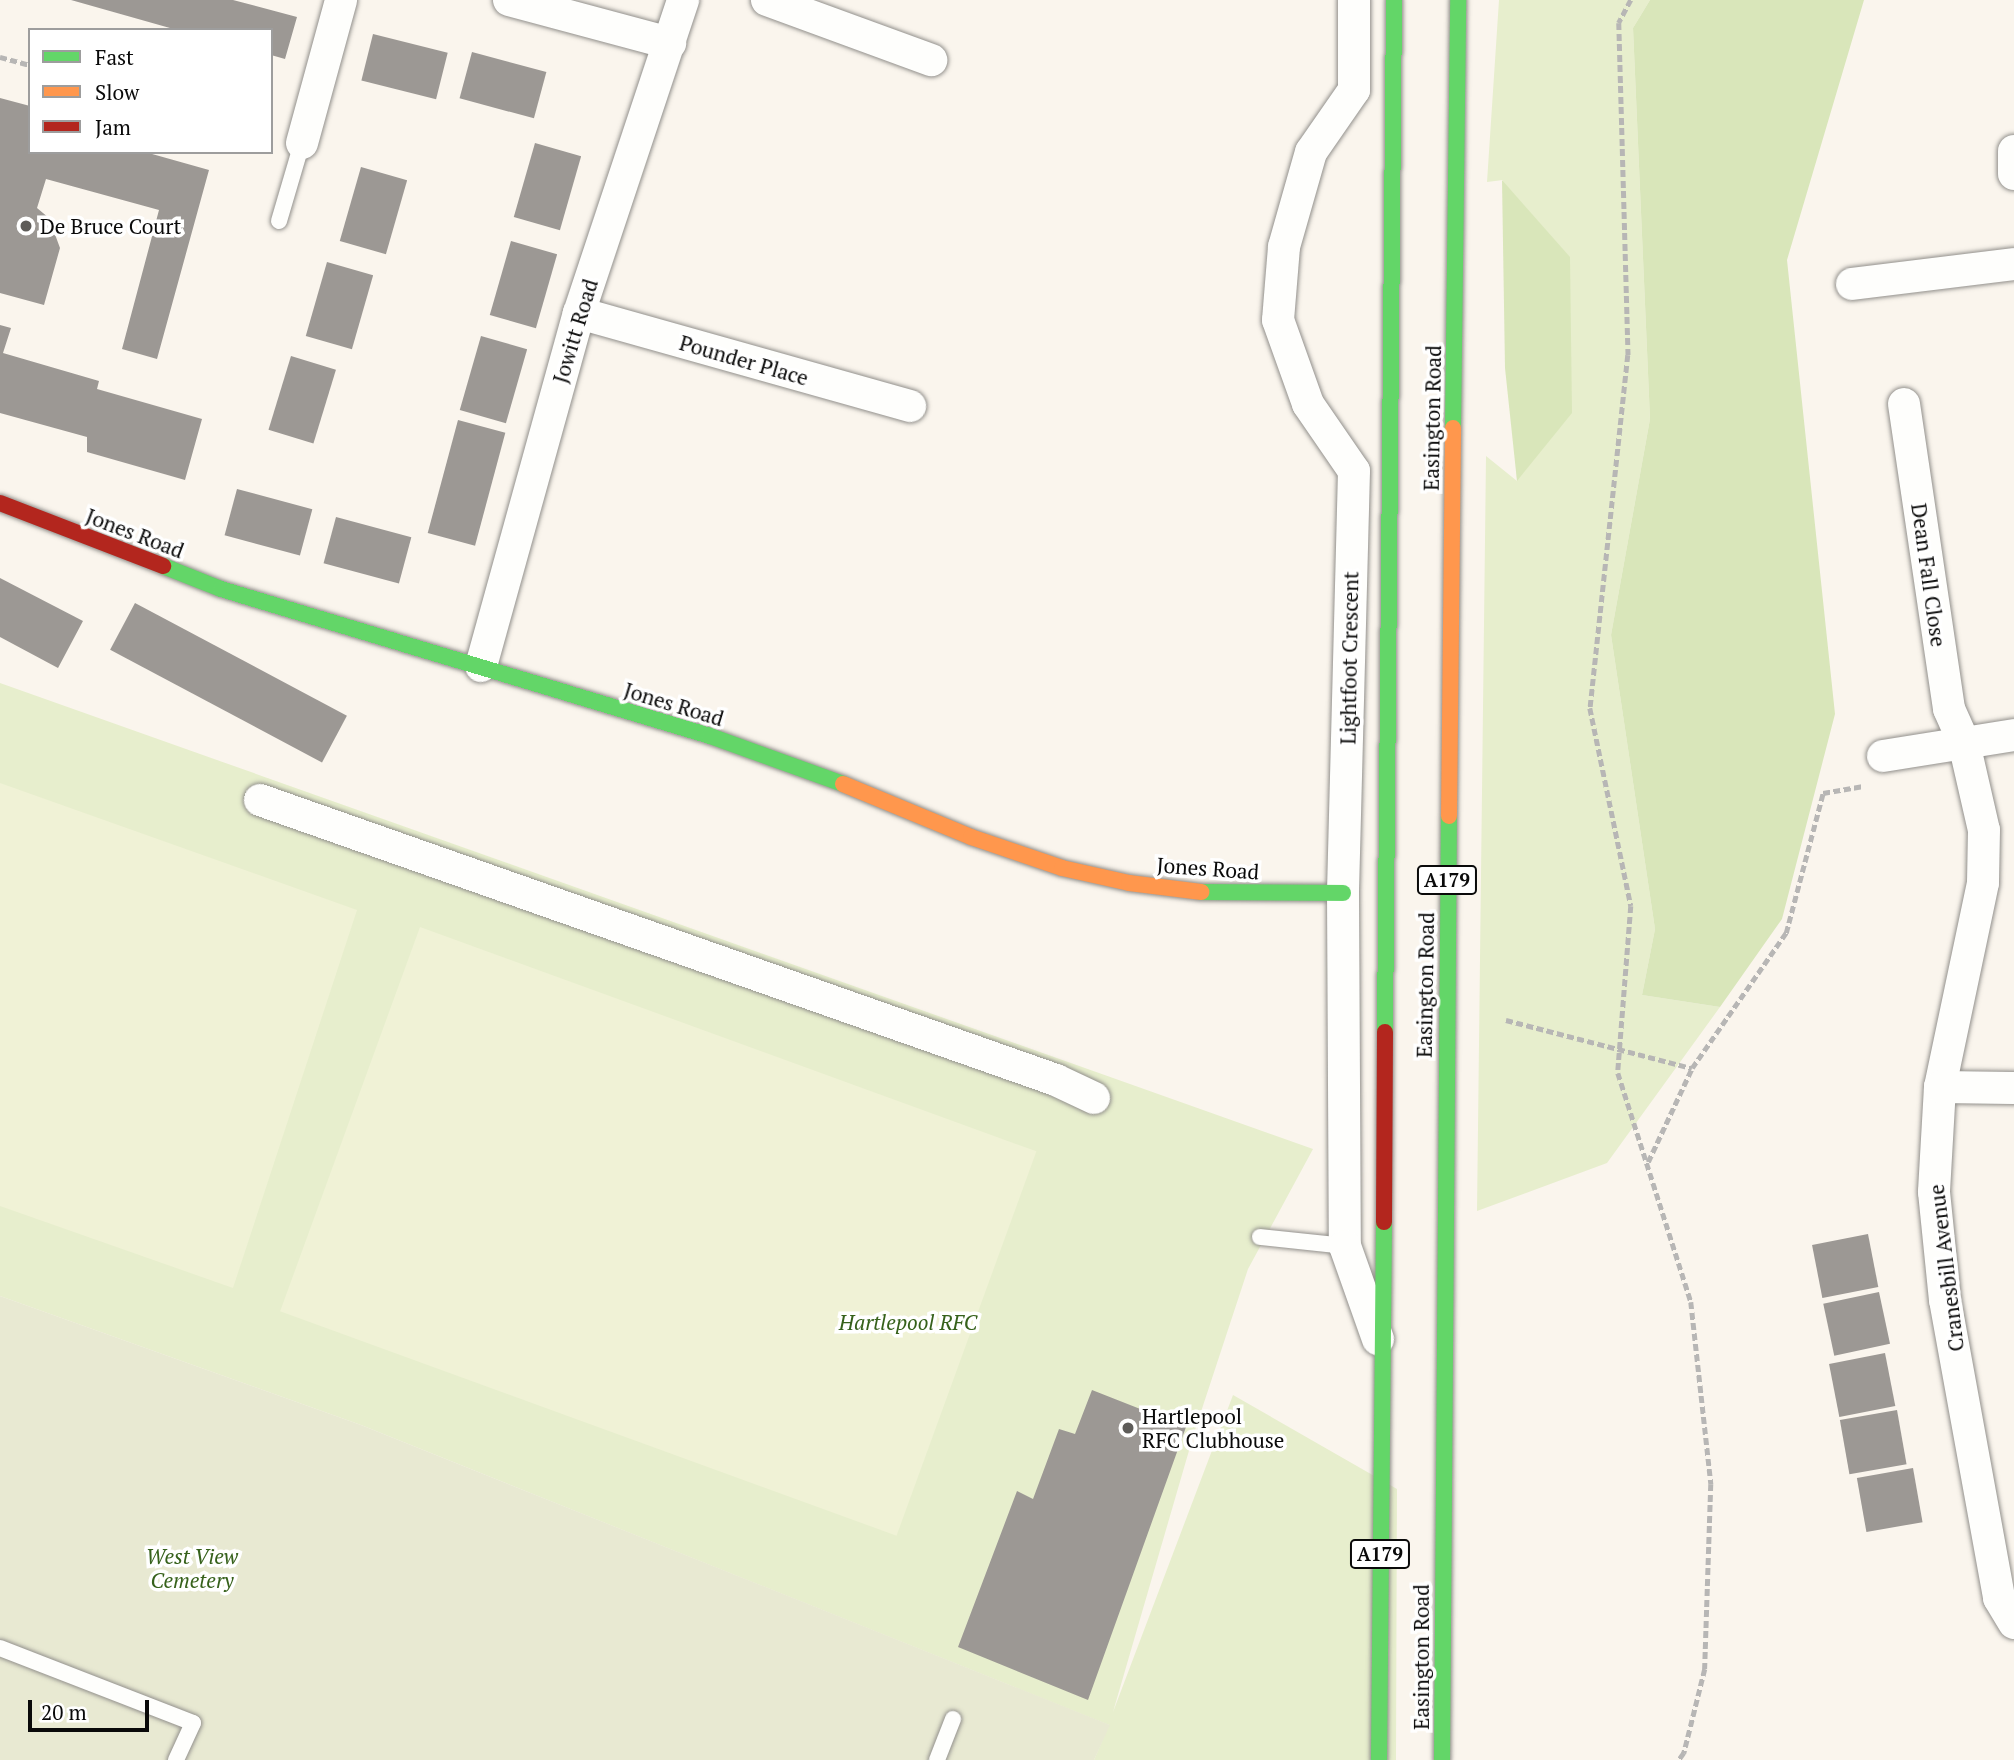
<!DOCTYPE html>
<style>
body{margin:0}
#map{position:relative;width:2014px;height:1760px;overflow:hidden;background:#faf5ed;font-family:"PT Serif",serif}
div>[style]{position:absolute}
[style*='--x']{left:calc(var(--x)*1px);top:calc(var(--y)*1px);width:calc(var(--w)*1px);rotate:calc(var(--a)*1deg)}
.green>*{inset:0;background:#e7eecd}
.forest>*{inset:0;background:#d9e6ba}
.cemetery>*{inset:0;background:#e8e9d2}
.pitch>*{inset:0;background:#f0f2d6;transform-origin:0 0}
.building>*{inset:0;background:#9c9894;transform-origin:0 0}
.path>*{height:4.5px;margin-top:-2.25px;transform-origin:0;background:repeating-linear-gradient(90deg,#b7b6b5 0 7px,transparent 0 10.5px)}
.roads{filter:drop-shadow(0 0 2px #92908c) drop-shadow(0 0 2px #92908c)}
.lane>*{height:16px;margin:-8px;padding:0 8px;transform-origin:8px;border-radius:8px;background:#fefefc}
.street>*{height:32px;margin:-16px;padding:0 16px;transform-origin:16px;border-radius:16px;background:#fefefc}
.fast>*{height:16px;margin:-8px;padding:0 8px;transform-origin:8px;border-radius:8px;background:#63d668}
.slow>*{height:16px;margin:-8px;padding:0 8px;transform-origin:8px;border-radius:8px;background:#ff974d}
.jam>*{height:16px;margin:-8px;padding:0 8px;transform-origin:8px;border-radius:8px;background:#b3261e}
.dots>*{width:19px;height:19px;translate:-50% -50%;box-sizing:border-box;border:4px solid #fff;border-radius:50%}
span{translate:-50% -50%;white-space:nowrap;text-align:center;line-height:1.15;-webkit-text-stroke:7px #fff;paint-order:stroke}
.shield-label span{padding:2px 5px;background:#fff;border:2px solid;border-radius:5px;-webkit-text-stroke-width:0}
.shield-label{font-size:19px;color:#0a0a0a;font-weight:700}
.poi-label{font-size:21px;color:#0a0a0a}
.left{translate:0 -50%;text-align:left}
.street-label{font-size:21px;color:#0a0a0a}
.park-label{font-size:21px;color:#36611b;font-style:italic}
.legend{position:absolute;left:28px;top:28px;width:245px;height:126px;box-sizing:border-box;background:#fff;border:2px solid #9d9d9d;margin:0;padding:9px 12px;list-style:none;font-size:21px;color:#0a0a0a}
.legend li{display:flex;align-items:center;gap:14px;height:35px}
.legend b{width:35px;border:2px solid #9d9d9d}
.scale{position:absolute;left:28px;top:1700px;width:121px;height:32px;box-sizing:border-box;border:4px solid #0a0a0a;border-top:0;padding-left:9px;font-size:21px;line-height:24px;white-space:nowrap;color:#0a0a0a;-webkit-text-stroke:5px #fff;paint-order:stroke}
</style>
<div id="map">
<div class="green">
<i style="clip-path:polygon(1499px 0,1650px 0,1633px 28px,1650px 419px,1611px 635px,1655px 929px,1642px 995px,1720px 1007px,1607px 1163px,1477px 1211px,1486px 456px,1517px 481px,1503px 180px,1487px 182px)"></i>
<i style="clip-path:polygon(0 683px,1313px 1149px,1248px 1269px,1195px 1430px,1113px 1712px,1233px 1395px,1397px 1489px,1396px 1760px,1094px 1760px,1109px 1725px,361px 1425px,0 1296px)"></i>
</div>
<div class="forest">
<i style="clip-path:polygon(1650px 0,1864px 0,1787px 260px,1835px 714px,1782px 919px,1720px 1007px,1642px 995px,1655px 929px,1611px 635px,1650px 419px,1633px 28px)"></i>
<i style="clip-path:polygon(1502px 180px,1570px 257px,1572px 413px,1517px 481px,1505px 368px)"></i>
</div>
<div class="cemetery">
<i style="clip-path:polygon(0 1296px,361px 1425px,1110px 1725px,1094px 1760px,0 1760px)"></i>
</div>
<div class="pitch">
<i style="clip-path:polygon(0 783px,357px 910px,233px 1288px,0 1206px)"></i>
<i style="left:420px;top:927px;width:656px;height:409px;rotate:20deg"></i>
</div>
<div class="building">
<i style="clip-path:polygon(71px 0,233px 0,297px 17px,285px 59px,271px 55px,271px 30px,177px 30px)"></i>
<i style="left:373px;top:34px;width:77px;height:48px;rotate:14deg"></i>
<i style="left:472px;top:52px;width:77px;height:48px;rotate:15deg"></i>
<i style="clip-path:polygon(0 98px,30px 106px,30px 152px,145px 152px,209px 170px,157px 359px,122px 349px,159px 210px,46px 179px,37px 208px,49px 218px,60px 248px,44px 305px,0 293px)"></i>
<i style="left:535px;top:143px;width:48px;height:77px;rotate:16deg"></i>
<i style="left:361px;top:167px;width:48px;height:77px;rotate:16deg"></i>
<i style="left:511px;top:241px;width:48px;height:77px;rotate:16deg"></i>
<i style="left:327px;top:262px;width:48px;height:77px;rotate:16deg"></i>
<i style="clip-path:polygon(0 325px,11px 328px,3px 353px,99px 381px,97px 389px,202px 419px,185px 480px,87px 452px,87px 437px,0 413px)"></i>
<i style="left:481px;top:336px;width:48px;height:77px;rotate:16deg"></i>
<i style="left:291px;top:356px;width:47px;height:77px;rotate:17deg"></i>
<i style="left:458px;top:420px;width:49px;height:117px;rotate:15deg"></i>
<i style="left:237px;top:489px;width:78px;height:48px;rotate:15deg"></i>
<i style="left:336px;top:517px;width:78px;height:48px;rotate:15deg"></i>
<i style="clip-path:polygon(0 578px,83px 621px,58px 668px,0 637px)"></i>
<i style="left:135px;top:603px;width:240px;height:53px;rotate:28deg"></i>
<i style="left:1868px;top:1234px;width:54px;height:57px;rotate:79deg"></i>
<i style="left:1879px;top:1292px;width:53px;height:57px;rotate:78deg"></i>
<i style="left:1885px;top:1353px;width:54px;height:57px;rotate:79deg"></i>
<i style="clip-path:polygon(1092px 1390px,1186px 1427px,1088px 1700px,958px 1647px,1017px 1491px,1033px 1499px,1059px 1429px,1075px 1434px)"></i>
<i style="left:1897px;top:1410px;width:55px;height:58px;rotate:80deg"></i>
<i style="left:1913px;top:1468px;width:55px;height:57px;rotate:80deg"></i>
</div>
<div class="path">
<i style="--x:1631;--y:0;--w:26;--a:118"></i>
<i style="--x:1619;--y:23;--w:332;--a:88.4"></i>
<i style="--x:1628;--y:355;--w:355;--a:96.1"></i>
<i style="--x:1590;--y:708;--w:202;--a:78.3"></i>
<i style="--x:1631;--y:906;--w:168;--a:94.5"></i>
<i style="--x:1618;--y:1073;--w:240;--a:72.3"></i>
<i style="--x:1691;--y:1302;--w:183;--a:83.7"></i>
<i style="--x:1711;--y:1484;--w:185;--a:91.9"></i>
<i style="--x:1705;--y:1669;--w:87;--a:104"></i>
<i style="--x:1684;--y:1753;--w:9;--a:126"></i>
<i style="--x:0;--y:57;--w:31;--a:15"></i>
<i style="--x:1506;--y:1020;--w:192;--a:14.5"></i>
<i style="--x:1692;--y:1068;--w:165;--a:-55.2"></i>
<i style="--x:1786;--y:933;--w:145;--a:-75.2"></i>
<i style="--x:1823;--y:793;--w:41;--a:-9.9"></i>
<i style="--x:1648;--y:1162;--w:104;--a:-64.9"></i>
</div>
<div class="roads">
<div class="lane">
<i style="--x:279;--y:221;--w:81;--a:-73.6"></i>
<i style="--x:1260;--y:1237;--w:85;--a:6"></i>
<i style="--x:0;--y:1648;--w:207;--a:21.2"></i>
<i style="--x:193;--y:1723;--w:41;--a:114.7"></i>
<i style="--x:937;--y:1760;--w:44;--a:-68.7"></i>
</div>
<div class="street">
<i style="--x:509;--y:0;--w:167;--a:15"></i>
<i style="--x:767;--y:0;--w:175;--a:20.1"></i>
<i style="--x:1354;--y:0;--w:90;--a:90"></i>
<i style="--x:1354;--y:90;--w:75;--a:124.7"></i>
<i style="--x:1311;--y:152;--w:99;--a:105.9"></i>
<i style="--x:1284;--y:247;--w:73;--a:94.7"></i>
<i style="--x:1278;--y:320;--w:89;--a:70.3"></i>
<i style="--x:1308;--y:404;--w:81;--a:55.5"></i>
<i style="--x:1354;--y:471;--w:422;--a:91.5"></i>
<i style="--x:1343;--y:893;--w:353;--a:89.7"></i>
<i style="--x:1345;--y:1246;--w:99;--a:70.5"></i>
<i style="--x:302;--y:143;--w:148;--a:-74.7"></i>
<i style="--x:2014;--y:151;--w:23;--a:90"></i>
<i style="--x:1852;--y:284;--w:163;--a:-7"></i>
<i style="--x:579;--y:313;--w:344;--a:15.7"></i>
<i style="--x:1904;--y:404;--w:308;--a:81.6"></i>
<i style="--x:1949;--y:709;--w:37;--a:66"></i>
<i style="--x:1964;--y:743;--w:89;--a:77.1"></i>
<i style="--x:1984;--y:830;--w:53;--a:91.1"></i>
<i style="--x:1983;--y:883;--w:208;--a:101.9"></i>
<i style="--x:1940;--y:1087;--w:105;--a:93.3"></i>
<i style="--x:1934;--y:1192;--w:109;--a:84.2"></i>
<i style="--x:1945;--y:1300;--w:303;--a:79.7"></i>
<i style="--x:1999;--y:1598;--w:29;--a:59"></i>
<i style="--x:481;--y:666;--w:366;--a:-74.5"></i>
<i style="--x:579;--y:313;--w:330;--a:-71.6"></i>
<i style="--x:1883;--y:756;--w:133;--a:-9.1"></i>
<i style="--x:260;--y:800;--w:844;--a:19.38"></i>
<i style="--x:1056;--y:1080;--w:42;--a:25.3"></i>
<i style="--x:1940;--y:1087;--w:74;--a:0.8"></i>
</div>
<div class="fast">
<i style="--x:1453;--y:428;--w:428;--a:-89.3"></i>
<i style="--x:163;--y:566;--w:62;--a:21.6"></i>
<i style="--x:221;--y:589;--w:511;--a:16.73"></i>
<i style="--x:710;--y:736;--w:141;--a:19.8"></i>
<i style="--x:1201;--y:892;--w:142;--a:0.4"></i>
<i style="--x:1385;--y:1032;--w:1032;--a:-89.5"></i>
<i style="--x:1379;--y:1760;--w:538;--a:-89.47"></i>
<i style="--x:1442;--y:1760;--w:944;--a:-89.58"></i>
</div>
<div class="slow">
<i style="--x:843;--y:784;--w:139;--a:22.5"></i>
<i style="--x:971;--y:837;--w:96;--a:18.8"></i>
<i style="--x:1062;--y:868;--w:69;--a:12.6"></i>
<i style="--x:1129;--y:883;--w:73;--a:7.1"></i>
<i style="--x:1449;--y:816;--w:388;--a:-89.4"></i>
</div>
<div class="jam">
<i style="--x:0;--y:503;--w:175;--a:21.1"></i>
<i style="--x:1384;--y:1222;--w:190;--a:-89.7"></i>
</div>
</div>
<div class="dots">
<i style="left:26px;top:226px;background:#5e5c59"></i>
<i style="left:1128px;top:1428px;background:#5e5c59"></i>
</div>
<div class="shield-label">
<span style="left:1447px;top:880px">A179</span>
<span style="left:1380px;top:1554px">A179</span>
</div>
<div class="poi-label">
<span class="left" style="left:40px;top:226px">De Bruce Court</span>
<span class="left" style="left:1142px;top:1428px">Hartlepool<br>RFC Clubhouse</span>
</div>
<div class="street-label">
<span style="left:575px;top:331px;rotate:-73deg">Jowitt Road</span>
<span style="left:744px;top:360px;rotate:16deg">Pounder Place</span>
<span style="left:1432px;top:418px;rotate:-89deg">Easington Road</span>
<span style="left:135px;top:533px;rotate:21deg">Jones Road</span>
<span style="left:1929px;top:575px;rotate:82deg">Dean Fall Close</span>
<span style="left:1349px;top:658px;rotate:-89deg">Lightfoot Crescent</span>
<span style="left:674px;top:704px;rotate:17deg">Jones Road</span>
<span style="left:1208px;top:868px;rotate:4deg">Jones Road</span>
<span style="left:1425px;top:985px;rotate:-89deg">Easington Road</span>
<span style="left:1946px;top:1268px;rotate:-97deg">Cranesbill Avenue</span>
<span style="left:1421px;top:1657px;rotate:-90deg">Easington Road</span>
</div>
<div class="park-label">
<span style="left:908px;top:1322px">Hartlepool RFC</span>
<span style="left:192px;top:1568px">West View<br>Cemetery</span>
</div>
<ul class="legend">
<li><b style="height:9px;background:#63d668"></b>Fast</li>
<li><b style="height:9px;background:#ff974d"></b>Slow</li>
<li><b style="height:9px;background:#b3261e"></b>Jam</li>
</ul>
<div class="scale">20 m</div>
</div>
